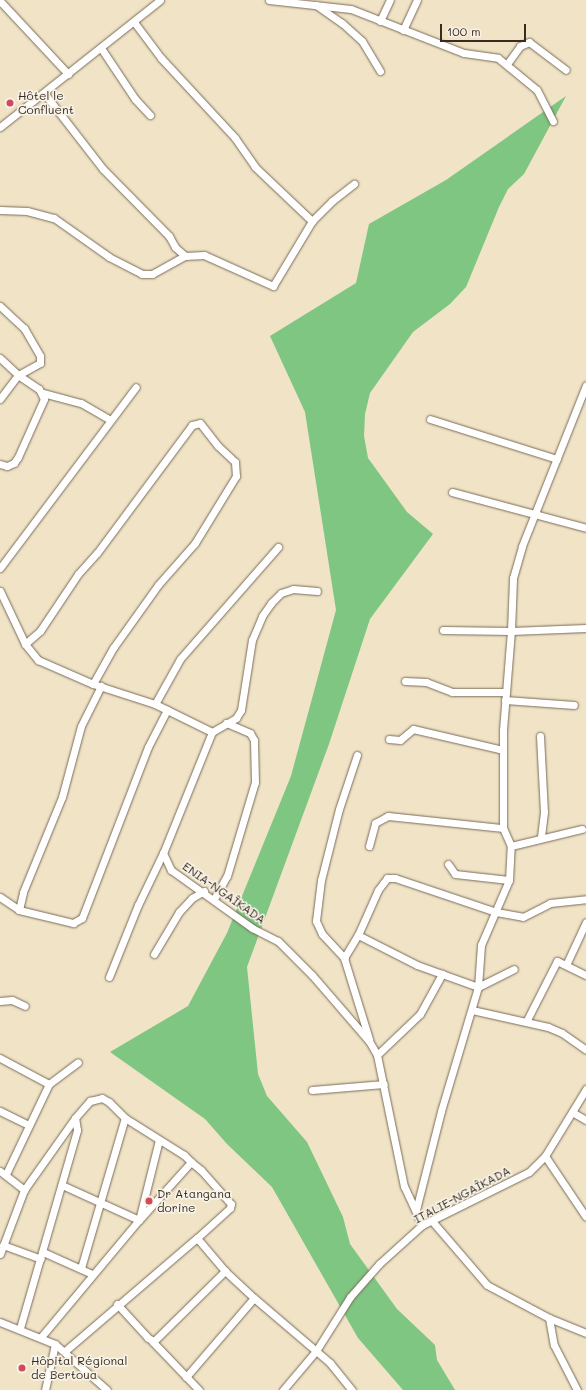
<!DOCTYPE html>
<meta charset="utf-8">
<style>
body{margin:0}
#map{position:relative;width:586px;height:1390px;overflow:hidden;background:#f0e3c6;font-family:Mali,sans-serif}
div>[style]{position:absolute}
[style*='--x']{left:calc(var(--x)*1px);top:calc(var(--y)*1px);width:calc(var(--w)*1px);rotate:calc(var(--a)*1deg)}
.green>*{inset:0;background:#7ec682}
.roads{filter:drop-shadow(0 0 1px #7a6b59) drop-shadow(0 0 1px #7a6b59)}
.minor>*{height:7px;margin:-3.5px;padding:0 3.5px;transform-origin:3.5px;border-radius:3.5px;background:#fff}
.dots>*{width:11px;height:11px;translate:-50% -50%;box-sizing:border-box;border:2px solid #f7f3e8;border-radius:50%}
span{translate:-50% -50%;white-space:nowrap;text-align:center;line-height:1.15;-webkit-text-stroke:3.5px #f7f3e8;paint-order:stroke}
.poi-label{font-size:12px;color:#3b2a1e}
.left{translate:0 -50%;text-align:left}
.street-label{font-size:12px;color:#3b2a1e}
.scale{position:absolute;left:440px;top:24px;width:86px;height:18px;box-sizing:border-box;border:2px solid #3b2a1e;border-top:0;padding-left:5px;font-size:12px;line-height:14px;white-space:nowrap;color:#3b2a1e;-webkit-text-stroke:3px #f7f3e8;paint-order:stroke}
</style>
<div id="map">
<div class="green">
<i style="clip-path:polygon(566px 96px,524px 174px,508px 189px,499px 207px,466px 287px,450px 304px,413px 332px,370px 393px,365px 414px,364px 436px,368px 458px,407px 512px,433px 534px,370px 619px,329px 744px,247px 967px,258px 1074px,267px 1096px,307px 1142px,343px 1217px,350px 1244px,397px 1309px,435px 1345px,437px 1360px,455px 1390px,403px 1390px,358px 1338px,272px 1187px,227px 1144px,205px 1119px,110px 1052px,188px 1006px,227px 933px,291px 776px,336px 610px,305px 412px,270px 336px,356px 283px,369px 224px,446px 180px)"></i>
</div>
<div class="roads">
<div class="minor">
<i style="--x:269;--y:0;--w:82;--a:6.3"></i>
<i style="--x:351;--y:9;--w:121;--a:21.3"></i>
<i style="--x:464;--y:53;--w:34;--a:8"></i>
<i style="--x:498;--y:58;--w:50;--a:39.4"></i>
<i style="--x:537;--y:90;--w:35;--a:63"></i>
<i style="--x:0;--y:1;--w:100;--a:47"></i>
<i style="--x:316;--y:5;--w:32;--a:35"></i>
<i style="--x:342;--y:23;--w:27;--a:42"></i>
<i style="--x:362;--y:41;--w:35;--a:59"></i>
<i style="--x:380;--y:21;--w:23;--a:-65"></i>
<i style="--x:134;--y:22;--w:45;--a:53.1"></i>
<i style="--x:161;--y:58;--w:109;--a:47.2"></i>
<i style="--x:235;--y:138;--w:35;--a:55"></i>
<i style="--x:255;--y:167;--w:79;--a:43.5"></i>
<i style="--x:403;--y:30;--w:33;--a:-65"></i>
<i style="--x:101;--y:48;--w:61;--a:56.3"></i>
<i style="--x:135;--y:99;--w:22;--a:47"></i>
<i style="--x:507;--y:64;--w:22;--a:-54"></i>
<i style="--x:520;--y:46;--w:10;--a:-24"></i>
<i style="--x:529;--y:42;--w:46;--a:37.1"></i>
<i style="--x:44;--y:93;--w:96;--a:52.2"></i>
<i style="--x:103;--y:169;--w:94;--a:45.4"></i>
<i style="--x:169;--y:236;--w:13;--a:61"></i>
<i style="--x:175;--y:247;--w:13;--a:42"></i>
<i style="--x:0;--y:127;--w:204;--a:-38.4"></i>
<i style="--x:0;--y:210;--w:27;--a:2"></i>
<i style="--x:27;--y:211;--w:28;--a:15"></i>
<i style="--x:54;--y:218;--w:67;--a:35.3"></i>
<i style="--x:109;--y:257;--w:37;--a:27"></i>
<i style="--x:142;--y:274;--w:10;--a:0"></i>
<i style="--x:152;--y:274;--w:38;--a:-29"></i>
<i style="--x:185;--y:256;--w:19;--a:-3"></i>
<i style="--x:204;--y:255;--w:76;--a:24.2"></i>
<i style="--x:273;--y:286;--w:76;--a:-59"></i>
<i style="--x:312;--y:221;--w:28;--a:-45"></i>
<i style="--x:332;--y:201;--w:28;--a:-38"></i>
<i style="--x:0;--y:306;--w:33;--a:43"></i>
<i style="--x:24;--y:328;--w:32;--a:60"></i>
<i style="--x:40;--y:356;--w:7;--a:90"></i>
<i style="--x:40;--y:363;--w:25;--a:151"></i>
<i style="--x:18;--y:375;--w:25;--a:34"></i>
<i style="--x:39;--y:389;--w:11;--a:63"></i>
<i style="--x:44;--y:399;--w:64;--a:114.1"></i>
<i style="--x:18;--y:457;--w:7;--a:124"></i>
<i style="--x:14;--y:463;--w:8;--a:157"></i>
<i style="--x:7;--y:466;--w:7;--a:-164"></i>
<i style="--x:0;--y:358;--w:25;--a:43"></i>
<i style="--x:18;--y:375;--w:30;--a:127"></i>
<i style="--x:43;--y:393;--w:39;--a:15"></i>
<i style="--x:81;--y:403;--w:34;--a:30"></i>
<i style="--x:430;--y:419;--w:133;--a:17.5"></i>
<i style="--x:452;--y:492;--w:139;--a:15"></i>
<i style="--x:0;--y:568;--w:226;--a:-53.1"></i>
<i style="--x:0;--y:591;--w:59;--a:64.7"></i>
<i style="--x:25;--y:644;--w:21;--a:51"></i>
<i style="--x:38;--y:660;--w:60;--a:23.6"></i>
<i style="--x:93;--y:684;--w:65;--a:17.9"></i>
<i style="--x:155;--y:704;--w:64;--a:26.2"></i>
<i style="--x:212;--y:732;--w:131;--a:112"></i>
<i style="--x:163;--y:853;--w:19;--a:65"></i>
<i style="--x:171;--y:870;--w:100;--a:35.6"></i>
<i style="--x:252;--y:928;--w:29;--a:27"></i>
<i style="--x:278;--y:941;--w:48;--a:45"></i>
<i style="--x:312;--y:975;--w:87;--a:49.2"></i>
<i style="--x:369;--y:1041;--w:16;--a:60"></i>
<i style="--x:377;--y:1055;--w:134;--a:78.4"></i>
<i style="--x:404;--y:1186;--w:43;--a:65.2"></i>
<i style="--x:443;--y:630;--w:68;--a:0.8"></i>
<i style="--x:511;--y:631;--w:75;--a:-2.3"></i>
<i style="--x:25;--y:644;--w:20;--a:-41"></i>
<i style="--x:40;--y:631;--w:69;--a:-56.3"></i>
<i style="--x:78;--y:574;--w:28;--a:-48"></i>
<i style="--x:97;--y:553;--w:159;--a:-53.4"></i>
<i style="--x:192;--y:425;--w:8;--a:-14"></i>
<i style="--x:200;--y:423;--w:29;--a:52"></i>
<i style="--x:218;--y:446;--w:23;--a:43"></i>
<i style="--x:235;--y:462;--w:14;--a:86"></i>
<i style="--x:236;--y:476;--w:79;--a:121.5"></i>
<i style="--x:195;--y:543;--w:56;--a:131.4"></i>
<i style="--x:158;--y:585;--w:77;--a:125.5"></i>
<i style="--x:113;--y:648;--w:41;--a:119.1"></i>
<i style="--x:405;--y:681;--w:21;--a:3"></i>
<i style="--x:426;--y:682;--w:28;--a:21"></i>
<i style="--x:452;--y:692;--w:54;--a:0"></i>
<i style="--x:505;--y:700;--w:69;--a:4.1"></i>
<i style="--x:155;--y:704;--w:51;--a:-60.9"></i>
<i style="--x:180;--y:659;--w:149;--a:-48.8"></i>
<i style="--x:212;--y:732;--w:28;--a:-30"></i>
<i style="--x:236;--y:718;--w:9;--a:-58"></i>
<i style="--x:241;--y:710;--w:71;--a:-81.1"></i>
<i style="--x:252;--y:640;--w:26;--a:-67"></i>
<i style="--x:262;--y:616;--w:16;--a:-55"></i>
<i style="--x:271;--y:603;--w:14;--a:-45"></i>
<i style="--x:281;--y:593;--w:13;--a:-18"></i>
<i style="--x:293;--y:589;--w:24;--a:5"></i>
<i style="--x:540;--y:736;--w:76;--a:87"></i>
<i style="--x:544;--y:812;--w:25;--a:97"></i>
<i style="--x:389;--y:739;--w:11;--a:5"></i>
<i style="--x:400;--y:740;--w:17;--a:-40"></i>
<i style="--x:413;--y:729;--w:92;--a:13.1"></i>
<i style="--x:357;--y:755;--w:57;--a:108.4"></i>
<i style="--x:339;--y:809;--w:73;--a:104.2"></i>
<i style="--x:321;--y:880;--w:41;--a:97"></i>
<i style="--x:316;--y:921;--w:14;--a:65"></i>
<i style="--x:322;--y:934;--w:33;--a:47"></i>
<i style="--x:344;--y:958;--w:85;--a:72.8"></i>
<i style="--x:369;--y:846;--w:24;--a:-75"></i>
<i style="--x:375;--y:823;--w:15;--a:-28"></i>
<i style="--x:388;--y:816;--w:116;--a:6"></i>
<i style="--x:511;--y:846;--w:73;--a:-13.5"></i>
<i style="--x:448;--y:864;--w:12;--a:55"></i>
<i style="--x:455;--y:874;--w:54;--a:6.3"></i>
<i style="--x:0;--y:897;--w:23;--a:34"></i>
<i style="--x:19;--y:910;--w:56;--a:13.5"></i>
<i style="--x:73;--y:923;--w:10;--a:-29"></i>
<i style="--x:82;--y:918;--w:183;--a:-68.9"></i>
<i style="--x:148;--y:747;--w:42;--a:-62.8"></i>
<i style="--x:214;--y:899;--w:26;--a:-61"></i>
<i style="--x:227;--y:876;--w:98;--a:-73.4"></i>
<i style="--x:255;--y:782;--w:42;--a:-91.4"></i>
<i style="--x:254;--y:740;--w:8;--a:-120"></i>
<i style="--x:250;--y:733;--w:26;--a:-157"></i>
<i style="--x:19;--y:910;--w:18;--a:-77"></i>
<i style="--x:23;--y:892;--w:103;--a:-67.7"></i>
<i style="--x:62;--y:797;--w:73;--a:-75"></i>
<i style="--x:81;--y:726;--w:45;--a:-63.4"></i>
<i style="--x:358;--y:935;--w:66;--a:27"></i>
<i style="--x:417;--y:965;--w:65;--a:19.8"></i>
<i style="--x:478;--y:987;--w:40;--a:-26.6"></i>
<i style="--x:154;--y:954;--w:49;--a:-59.2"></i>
<i style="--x:179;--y:912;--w:19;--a:-47"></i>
<i style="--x:192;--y:898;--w:14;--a:-30"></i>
<i style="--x:344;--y:958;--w:27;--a:-59"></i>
<i style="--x:358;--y:935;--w:49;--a:-66"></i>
<i style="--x:378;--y:890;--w:15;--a:-53"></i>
<i style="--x:387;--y:878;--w:8;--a:0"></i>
<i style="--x:395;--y:878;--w:107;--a:18.6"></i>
<i style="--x:496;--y:912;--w:27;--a:10"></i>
<i style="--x:523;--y:917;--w:30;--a:-27"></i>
<i style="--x:550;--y:903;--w:36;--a:-6"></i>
<i style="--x:566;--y:965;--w:47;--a:-65.1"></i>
<i style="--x:109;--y:977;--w:78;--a:-68.1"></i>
<i style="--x:138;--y:905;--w:58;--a:-64.3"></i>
<i style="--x:0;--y:1001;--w:12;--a:-5"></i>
<i style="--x:12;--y:1000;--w:14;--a:25"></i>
<i style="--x:472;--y:1010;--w:78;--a:12.6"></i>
<i style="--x:548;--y:1027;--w:15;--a:23"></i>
<i style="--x:562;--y:1033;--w:29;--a:35"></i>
<i style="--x:527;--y:1020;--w:66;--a:-63"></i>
<i style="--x:557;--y:961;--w:32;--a:26"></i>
<i style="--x:377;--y:1055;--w:59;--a:-43.6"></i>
<i style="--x:420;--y:1014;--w:46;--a:-61.2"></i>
<i style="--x:0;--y:1058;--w:55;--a:28"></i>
<i style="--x:312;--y:1090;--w:72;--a:-4.8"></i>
<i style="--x:0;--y:1111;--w:32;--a:26"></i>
<i style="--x:572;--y:1112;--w:16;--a:30"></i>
<i style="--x:545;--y:1156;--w:73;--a:56.1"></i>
<i style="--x:191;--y:1162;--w:13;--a:39"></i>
<i style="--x:201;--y:1170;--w:45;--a:48.6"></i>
<i style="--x:231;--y:1204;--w:4;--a:104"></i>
<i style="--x:230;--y:1208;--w:45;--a:137.7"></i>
<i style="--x:0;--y:1171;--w:31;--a:38"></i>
<i style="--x:6;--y:1174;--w:100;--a:-64.5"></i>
<i style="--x:49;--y:1084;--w:36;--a:-37"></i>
<i style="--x:416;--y:1210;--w:102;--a:-75.8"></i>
<i style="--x:441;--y:1111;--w:129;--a:-73.4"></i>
<i style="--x:478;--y:987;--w:42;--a:-85.9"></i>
<i style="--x:481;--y:945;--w:71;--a:-66.7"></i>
<i style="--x:509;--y:880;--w:34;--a:-87"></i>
<i style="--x:511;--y:846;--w:20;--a:-114"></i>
<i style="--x:503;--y:828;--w:98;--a:-90"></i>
<i style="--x:503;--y:730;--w:99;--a:-85.4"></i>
<i style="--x:511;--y:631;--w:53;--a:-87.8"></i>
<i style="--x:513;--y:578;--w:33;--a:-74"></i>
<i style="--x:522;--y:546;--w:173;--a:-68.3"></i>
<i style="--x:432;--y:1221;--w:84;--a:49.3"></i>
<i style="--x:487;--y:1285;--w:70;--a:28"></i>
<i style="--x:549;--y:1318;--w:40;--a:22"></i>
<i style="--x:3;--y:1245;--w:40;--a:20.2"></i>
<i style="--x:43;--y:1252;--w:54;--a:24.2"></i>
<i style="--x:0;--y:1254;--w:68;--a:-69.4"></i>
<i style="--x:24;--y:1190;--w:88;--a:-54.7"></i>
<i style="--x:75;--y:1118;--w:23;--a:-49"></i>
<i style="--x:90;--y:1101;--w:12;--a:-14"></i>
<i style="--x:102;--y:1098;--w:8;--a:30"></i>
<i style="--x:109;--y:1102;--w:23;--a:45"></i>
<i style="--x:125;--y:1118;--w:70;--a:32.1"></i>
<i style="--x:184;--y:1155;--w:10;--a:45"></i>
<i style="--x:191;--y:1162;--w:78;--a:131.9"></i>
<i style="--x:139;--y:1220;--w:85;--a:-155.6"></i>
<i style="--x:81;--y:1268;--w:156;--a:-73.7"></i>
<i style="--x:117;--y:1304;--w:46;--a:47.6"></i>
<i style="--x:148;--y:1338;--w:7;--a:27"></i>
<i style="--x:154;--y:1341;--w:100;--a:-44.6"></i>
<i style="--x:549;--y:1318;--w:27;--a:80"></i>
<i style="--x:554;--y:1345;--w:51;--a:62.9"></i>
<i style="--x:0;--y:1322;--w:59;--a:21.8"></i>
<i style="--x:55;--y:1344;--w:69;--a:41.5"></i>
<i style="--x:20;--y:1328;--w:206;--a:-73.9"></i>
<i style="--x:77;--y:1130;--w:12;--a:-99"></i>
<i style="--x:41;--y:1337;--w:153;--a:-50.1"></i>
<i style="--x:139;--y:1220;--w:82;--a:-76"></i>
<i style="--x:152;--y:1341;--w:68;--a:46.2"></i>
<i style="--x:65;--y:1351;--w:174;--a:-40.6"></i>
<i style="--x:197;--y:1238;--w:43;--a:49.7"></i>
<i style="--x:225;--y:1271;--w:40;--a:43"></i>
<i style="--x:254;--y:1298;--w:100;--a:40.5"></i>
<i style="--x:330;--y:1363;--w:35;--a:51"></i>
<i style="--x:186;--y:1377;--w:104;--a:-49.3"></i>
<i style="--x:45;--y:1390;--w:47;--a:-77.7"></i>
<i style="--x:283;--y:1390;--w:51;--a:-49.8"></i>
<i style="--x:316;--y:1351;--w:64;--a:-57.8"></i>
<i style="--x:350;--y:1297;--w:44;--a:-48.7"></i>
<i style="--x:379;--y:1264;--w:58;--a:-42.2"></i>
<i style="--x:422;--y:1225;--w:119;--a:-26.4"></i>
<i style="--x:529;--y:1172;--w:23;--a:-45"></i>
<i style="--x:545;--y:1156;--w:79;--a:-58.5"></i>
</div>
</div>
<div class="dots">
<i style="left:10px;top:103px;background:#d1495b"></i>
<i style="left:149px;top:1201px;background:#d1495b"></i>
<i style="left:22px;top:1368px;background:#d1495b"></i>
</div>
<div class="poi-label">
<span class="left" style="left:18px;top:103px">Hôtel le<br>Confluent</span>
<span class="left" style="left:157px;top:1201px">Dr Atangana<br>dorine</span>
<span class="left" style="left:31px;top:1368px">Hôpital Régional<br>de Bertoua</span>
</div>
<div class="street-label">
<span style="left:224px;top:893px;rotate:35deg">ENIA-NGAÎKADA</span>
<span style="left:462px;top:1195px;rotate:-28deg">ITALIE-NGAÎKADA</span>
</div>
<div class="scale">100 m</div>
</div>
